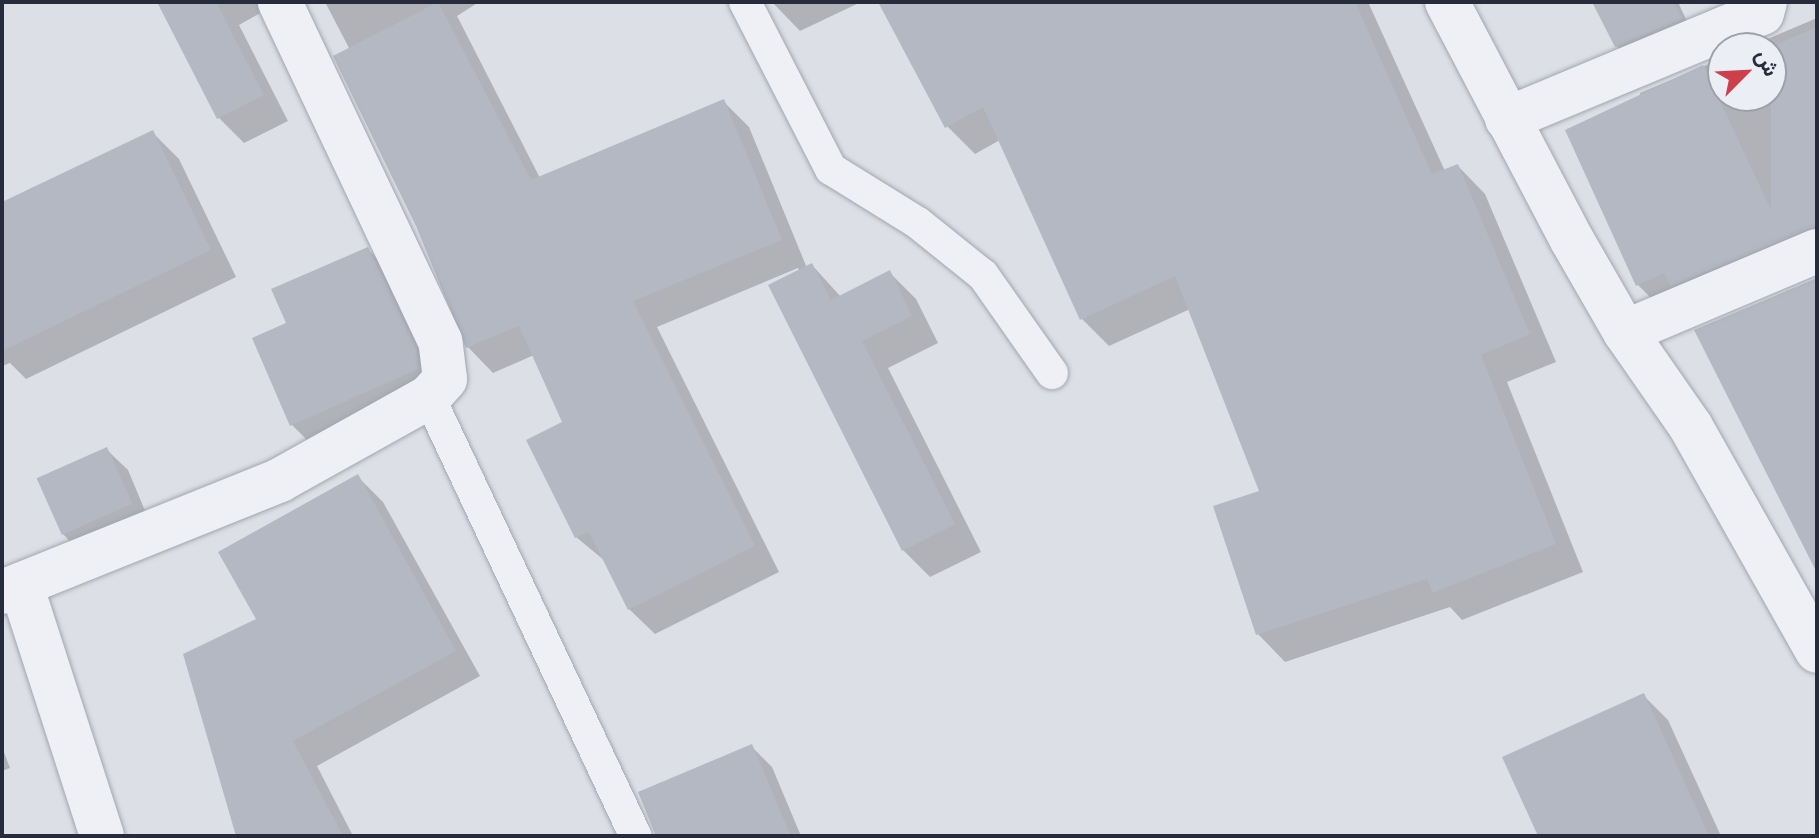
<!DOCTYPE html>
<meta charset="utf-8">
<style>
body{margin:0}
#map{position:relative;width:1819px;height:838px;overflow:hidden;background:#dcdfe6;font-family:Karla,Vazirmatn,sans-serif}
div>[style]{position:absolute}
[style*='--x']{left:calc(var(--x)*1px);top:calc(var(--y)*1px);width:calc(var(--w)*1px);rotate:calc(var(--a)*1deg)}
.shadow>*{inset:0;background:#0003}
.building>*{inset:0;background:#b3b8c3;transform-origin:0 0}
.roads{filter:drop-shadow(0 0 2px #a2a6b0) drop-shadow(0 0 2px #a2a6b0)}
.lane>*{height:32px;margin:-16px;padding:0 16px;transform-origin:16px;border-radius:16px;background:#eef0f5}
.street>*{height:44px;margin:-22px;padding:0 22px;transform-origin:22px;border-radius:22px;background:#eef0f5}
span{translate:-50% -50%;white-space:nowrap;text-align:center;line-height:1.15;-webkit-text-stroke:6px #ebeef4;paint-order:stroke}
.frame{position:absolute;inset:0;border:4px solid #262c3c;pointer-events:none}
.north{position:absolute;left:1707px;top:32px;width:80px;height:80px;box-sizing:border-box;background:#ebeef4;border:2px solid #9ca0aa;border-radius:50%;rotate:66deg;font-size:22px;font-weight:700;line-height:32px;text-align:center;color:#262c3c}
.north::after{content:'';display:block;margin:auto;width:28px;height:36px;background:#cd3f4a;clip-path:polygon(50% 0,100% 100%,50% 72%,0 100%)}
</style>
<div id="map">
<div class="shadow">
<i style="clip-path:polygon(159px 2px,280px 2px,239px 25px,288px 121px,244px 143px,219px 118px)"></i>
<i style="clip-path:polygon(325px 2px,479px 2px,457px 16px,540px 178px,723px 101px,749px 127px,807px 268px,812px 265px,841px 297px,889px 272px,916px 299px,938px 343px,888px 368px,981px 552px,930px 577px,903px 550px,798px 268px,657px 327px,779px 572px,655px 634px,629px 609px,605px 561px,576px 537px,565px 423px,534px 355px,493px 373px,468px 347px,350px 50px)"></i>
<i style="clip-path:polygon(772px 2px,861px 2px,800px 31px)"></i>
<i style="clip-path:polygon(880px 2px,1368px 2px,1445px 171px,1458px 166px,1485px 194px,1556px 362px,1507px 382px,1583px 572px,1462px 620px,1450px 607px,1285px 662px,1258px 634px,1262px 493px,1190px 309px,1109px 346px,1082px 319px,1000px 140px,975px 154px,947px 126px)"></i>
<i style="clip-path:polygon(1626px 2px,1678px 2px,1691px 30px,1627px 57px,1616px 46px)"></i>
<i style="clip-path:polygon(1817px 18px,1817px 262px,1665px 312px,1638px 285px,1640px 93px,1723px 58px,1723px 96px,1771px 96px,1771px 48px,1746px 48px)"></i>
<i style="clip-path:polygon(152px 132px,179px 159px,236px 277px,26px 379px,10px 363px,2px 366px,2px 204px)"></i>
<i style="clip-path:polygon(368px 249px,388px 270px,436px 370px,312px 445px,292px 425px,288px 324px)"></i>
<i style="clip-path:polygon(107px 450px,128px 470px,151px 525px,83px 555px,63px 534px)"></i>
<i style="clip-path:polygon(358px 477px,383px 502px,480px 676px,317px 766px,353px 836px,238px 836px,258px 620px)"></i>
<i style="clip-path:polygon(1644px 696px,1668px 720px,1721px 836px,1540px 836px)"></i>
<i style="clip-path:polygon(2px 747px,10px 768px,2px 771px)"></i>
<i style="clip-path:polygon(752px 747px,772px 767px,801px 836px,659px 836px)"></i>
</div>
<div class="building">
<i style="clip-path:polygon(157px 2px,216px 2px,264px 95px,217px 119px)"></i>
<i style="clip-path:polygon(438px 2px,531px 180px,724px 99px,782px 240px,633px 301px,755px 546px,628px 610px,589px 532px,575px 538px,526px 440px,562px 422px,519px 326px,466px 348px,416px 226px,333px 56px)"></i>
<i style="clip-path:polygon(878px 2px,1355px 2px,1432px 174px,1458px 164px,1530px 334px,1481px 355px,1556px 544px,1433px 593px,1427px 579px,1256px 635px,1213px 506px,1259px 491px,1175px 276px,1080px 320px,983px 107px,945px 128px)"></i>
<i style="clip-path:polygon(1592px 2px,1673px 2px,1682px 19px,1615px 47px)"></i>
<i style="clip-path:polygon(1817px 27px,1817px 227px,1671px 286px,1664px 273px,1636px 286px,1565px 130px,1703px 65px,1771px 210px,1771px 47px)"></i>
<i style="clip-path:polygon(153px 130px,211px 250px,2px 351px,2px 202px)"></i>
<i style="clip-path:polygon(368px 247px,416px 348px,418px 369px,290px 426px,252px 338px,286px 323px,271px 289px)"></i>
<i style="clip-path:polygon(812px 263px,831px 300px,890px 270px,912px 316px,862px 341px,955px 524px,902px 551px,768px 285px)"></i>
<i style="clip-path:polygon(1817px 278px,1817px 573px,1694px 330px)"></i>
<i style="left:107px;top:447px;width:62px;height:77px;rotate:66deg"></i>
<i style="clip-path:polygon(358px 474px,456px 651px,293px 741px,343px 836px,236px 836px,183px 654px,256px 619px,218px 552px)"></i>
<i style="clip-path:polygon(1644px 693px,1709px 836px,1538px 836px,1502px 757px)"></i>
<i style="clip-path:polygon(752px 744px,791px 836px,656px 836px,638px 792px)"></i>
</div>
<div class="roads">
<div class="lane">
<i style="--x:745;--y:2;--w:188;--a:62.8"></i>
<i style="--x:831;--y:169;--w:102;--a:31.8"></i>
<i style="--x:918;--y:223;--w:83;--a:38.7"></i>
<i style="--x:983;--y:275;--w:120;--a:54.9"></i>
<i style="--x:429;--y:397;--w:485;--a:64.8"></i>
</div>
<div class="street">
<i style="--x:1447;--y:2;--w:269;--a:62.3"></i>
<i style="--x:1572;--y:240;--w:106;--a:60.1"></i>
<i style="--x:1625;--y:332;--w:116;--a:55.2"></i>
<i style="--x:1691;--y:427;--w:257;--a:60.6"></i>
<i style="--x:1507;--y:119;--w:276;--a:-22.6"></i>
<i style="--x:1762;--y:13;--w:11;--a:-75"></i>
<i style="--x:1625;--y:332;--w:208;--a:-22.9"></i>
<i style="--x:21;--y:585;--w:264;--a:72.1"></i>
<i style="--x:2;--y:592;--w:300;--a:-21.9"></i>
<i style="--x:280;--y:480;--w:171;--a:-29.1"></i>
<i style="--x:429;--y:397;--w:24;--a:-48"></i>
<i style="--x:445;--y:379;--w:38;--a:-97"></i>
<i style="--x:440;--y:341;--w:375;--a:-115.3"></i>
</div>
</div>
<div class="frame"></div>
<div class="north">ش</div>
</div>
